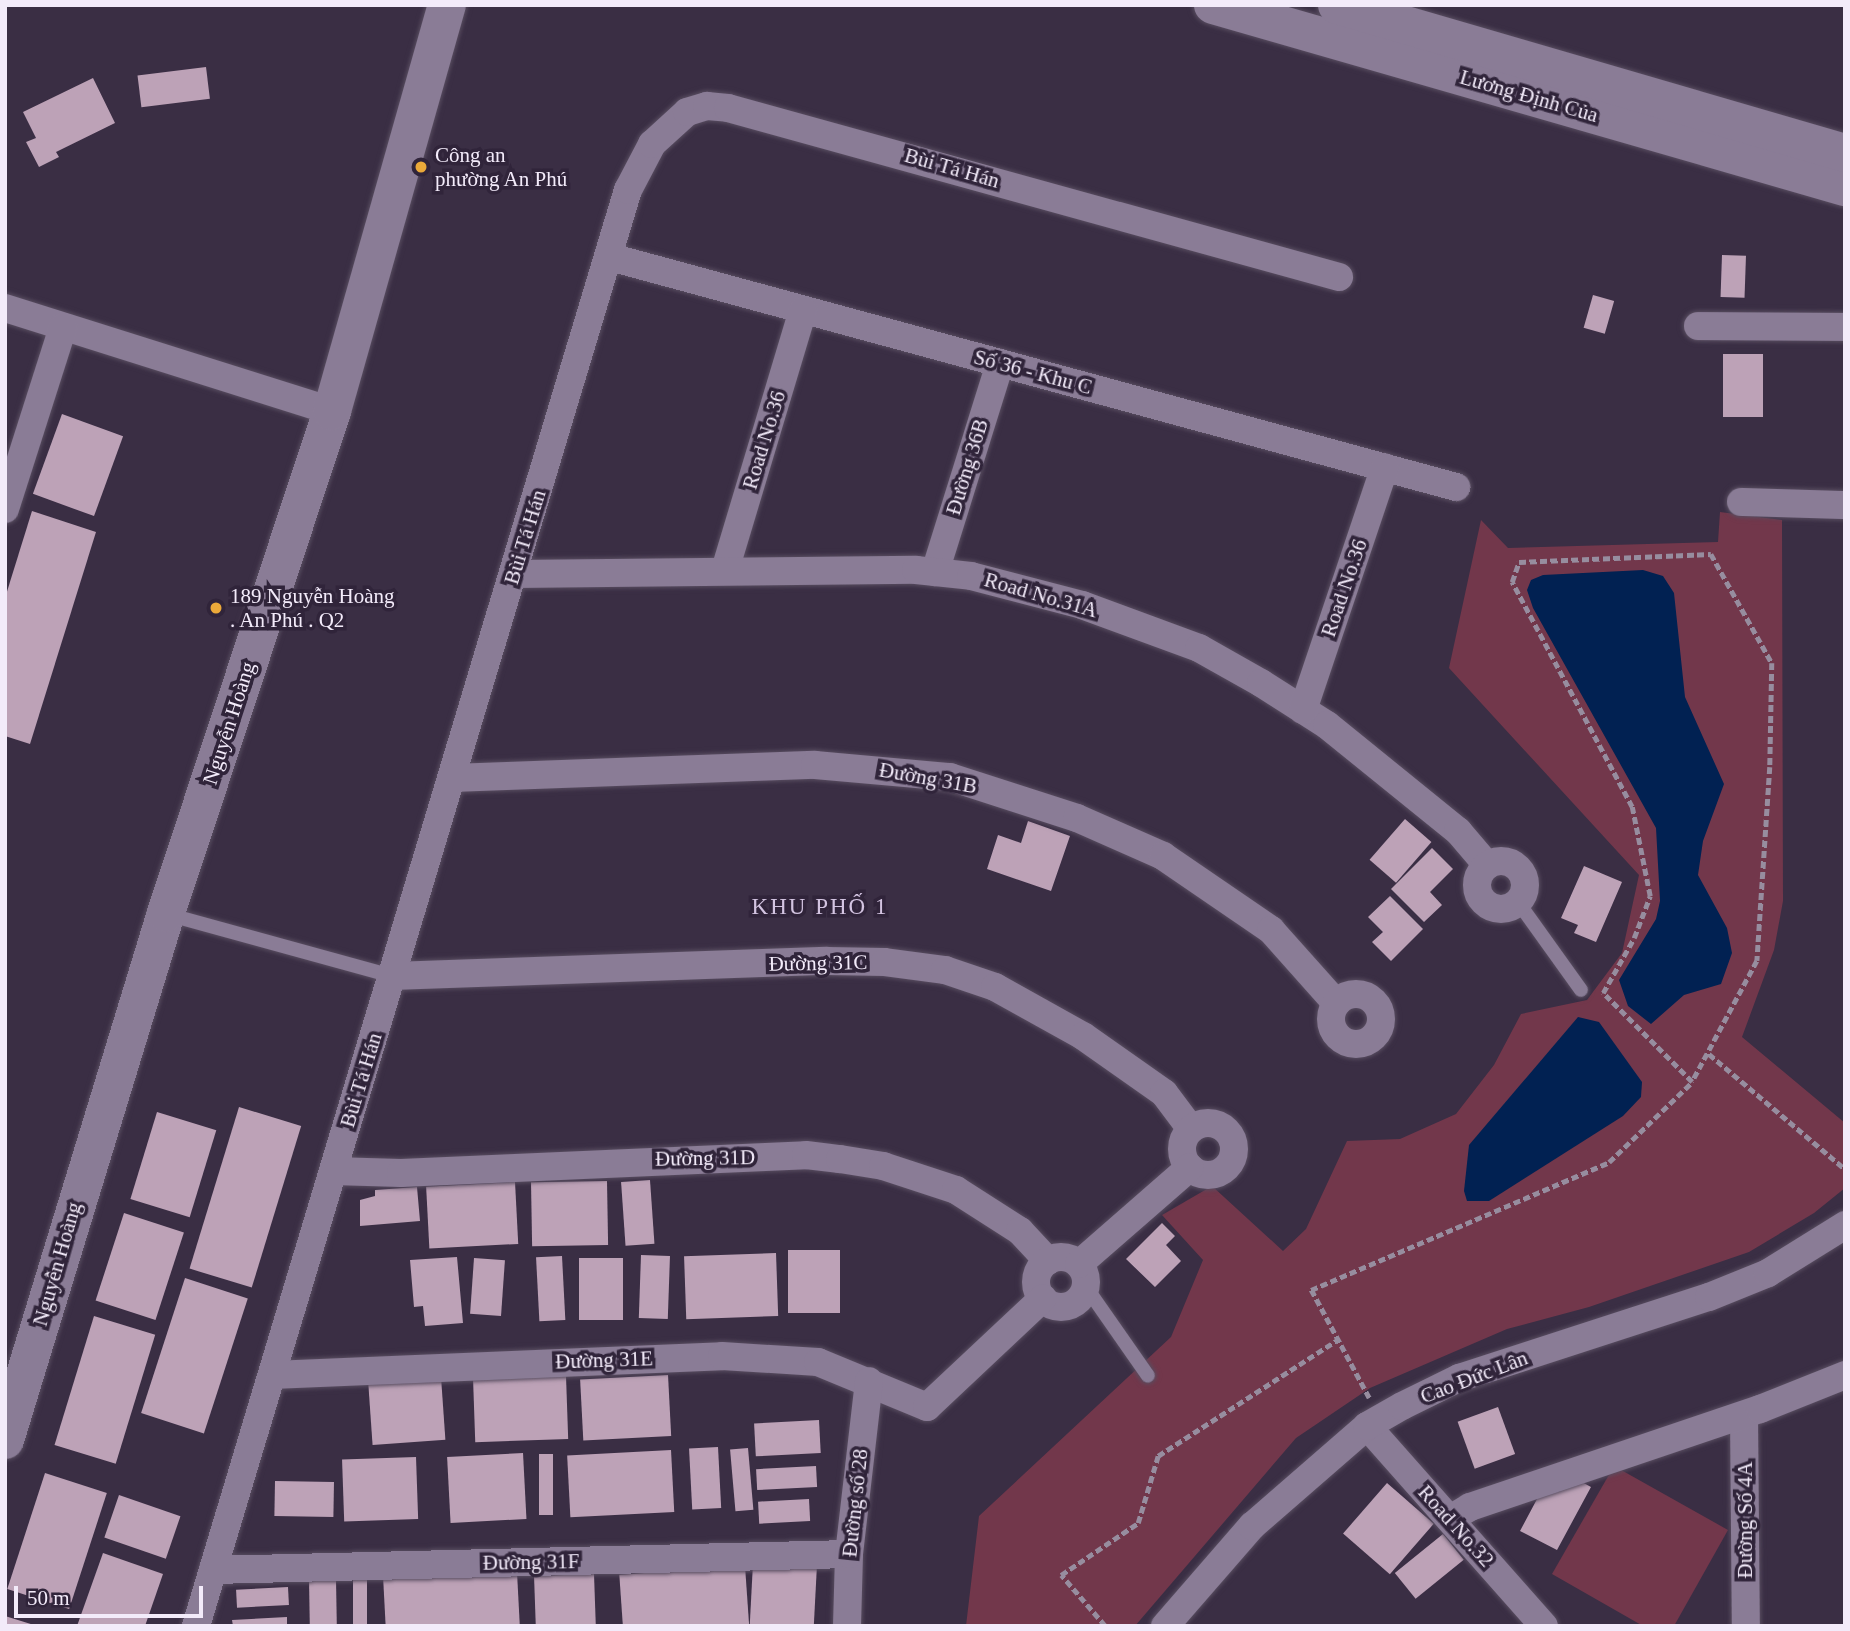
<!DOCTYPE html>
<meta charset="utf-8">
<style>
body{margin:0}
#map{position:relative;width:1850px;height:1631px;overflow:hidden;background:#3a2e44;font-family:Georgia,serif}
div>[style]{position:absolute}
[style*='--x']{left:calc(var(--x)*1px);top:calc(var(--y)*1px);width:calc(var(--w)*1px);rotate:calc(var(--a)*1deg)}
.green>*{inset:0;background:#72374b}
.water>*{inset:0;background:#012152}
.building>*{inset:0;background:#bda2b7;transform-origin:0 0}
.path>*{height:4.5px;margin-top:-2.25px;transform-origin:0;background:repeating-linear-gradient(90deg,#978d9f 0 7px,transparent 0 10.5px)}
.roads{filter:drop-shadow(0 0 2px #584d60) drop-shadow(0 0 2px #584d60)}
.lane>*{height:14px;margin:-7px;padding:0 7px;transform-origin:7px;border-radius:7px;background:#8a7c96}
.street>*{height:28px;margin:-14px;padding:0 14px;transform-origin:14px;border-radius:14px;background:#8a7c96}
.street>.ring{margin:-14px;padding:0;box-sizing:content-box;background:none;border:28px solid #8a7c96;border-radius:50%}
.secondary>*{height:38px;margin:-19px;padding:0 19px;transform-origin:19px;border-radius:19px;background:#8a7c96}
.dots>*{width:19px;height:19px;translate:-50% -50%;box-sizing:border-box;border:4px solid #30243a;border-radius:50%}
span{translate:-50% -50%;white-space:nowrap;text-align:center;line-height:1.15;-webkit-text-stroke:7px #30243a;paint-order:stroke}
.street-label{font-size:21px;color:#f3ebfa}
.poi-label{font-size:21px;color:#f3ebfa}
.left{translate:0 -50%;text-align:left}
.neighbourhood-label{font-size:23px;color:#d3c4e1;letter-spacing:2px}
.frame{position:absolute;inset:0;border:7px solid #f3ebfa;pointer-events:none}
.scale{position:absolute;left:14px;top:1586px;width:189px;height:32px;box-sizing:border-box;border:4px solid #f3ebfa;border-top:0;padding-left:9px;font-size:21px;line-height:24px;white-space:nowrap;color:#f3ebfa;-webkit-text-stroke:5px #30243a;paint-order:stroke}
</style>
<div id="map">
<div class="green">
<i style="clip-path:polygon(1720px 512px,1782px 520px,1783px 901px,1774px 950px,1742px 1037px,1845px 1123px,1845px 1188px,1814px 1213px,1749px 1252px,1589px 1307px,1507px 1329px,1370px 1388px,1296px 1438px,1135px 1626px,966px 1626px,979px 1516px,1171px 1337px,1203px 1260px,1162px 1215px,1212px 1186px,1283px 1251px,1306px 1229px,1347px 1141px,1400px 1139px,1456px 1114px,1494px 1065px,1521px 1014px,1587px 1000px,1622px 953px,1639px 875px,1449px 668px,1481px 520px,1508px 548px,1718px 542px)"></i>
<i style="clip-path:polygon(1614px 1466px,1728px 1530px,1674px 1626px,1643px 1626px,1552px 1574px)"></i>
</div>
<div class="water">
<i style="clip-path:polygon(1643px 570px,1663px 576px,1674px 593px,1685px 697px,1724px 784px,1703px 841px,1698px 875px,1727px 928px,1732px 953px,1721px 984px,1684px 995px,1651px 1024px,1628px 1006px,1619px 980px,1656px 919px,1660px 901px,1656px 828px,1533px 608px,1527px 590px,1531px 580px,1543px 575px)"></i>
<i style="clip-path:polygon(1578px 1017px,1599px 1022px,1642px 1082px,1641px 1097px,1623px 1116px,1489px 1201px,1467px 1201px,1464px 1191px,1469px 1145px)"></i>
</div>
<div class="building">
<i style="left:206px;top:67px;width:32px;height:69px;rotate:83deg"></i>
<i style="clip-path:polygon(93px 78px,115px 123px,56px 152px,59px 157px,39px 167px,26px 142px,36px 138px,23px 112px)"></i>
<i style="left:1722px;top:255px;width:24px;height:42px;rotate:2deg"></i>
<i style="left:1593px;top:295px;width:22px;height:34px;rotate:16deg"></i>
<i style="left:1723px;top:354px;width:40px;height:63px"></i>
<i style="left:62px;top:414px;width:65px;height:85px;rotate:20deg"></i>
<i style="clip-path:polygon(32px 511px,96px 532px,30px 744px,5px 736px,5px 598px)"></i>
<i style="left:1405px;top:819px;width:35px;height:54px;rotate:41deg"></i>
<i style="clip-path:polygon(1028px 821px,1070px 836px,1051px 891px,987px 869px,998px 835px,1021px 843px)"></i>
<i style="clip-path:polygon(1432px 848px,1453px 869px,1430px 892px,1442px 905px,1424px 922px,1391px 889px)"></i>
<i style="clip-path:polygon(1584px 866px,1622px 882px,1596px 942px,1574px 933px,1578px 925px,1561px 918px)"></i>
<i style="clip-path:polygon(1390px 896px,1423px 929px,1391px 961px,1372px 942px,1383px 932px,1368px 917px)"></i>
<i style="left:239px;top:1107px;width:65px;height:169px;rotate:17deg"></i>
<i style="left:157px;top:1112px;width:62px;height:91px;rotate:17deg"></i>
<i style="left:650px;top:1180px;width:64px;height:29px;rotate:86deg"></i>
<i style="left:607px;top:1181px;width:64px;height:76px;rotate:89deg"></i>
<i style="left:515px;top:1182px;width:62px;height:89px;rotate:87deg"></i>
<i style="clip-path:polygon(417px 1187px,420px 1221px,360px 1226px,360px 1200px,375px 1196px,375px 1190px)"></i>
<i style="left:124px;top:1213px;width:63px;height:92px;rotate:18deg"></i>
<i style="clip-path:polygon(1162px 1223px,1175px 1236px,1166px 1245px,1181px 1261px,1155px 1287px,1126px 1259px)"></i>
<i style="left:788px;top:1250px;width:52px;height:63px"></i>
<i style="left:776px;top:1253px;width:63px;height:92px;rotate:88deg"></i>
<i style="left:641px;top:1255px;width:29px;height:63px;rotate:2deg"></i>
<i style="left:562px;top:1256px;width:64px;height:26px;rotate:87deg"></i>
<i style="clip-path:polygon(457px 1257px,463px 1323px,425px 1326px,423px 1306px,414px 1307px,410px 1260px)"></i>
<i style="left:474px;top:1258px;width:31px;height:56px;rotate:4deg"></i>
<i style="left:579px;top:1258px;width:44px;height:62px"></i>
<i style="left:185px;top:1278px;width:66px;height:142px;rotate:18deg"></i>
<i style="left:94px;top:1316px;width:64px;height:135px;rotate:17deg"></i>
<i style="left:668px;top:1375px;width:61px;height:88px;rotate:87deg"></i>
<i style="left:566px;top:1376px;width:63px;height:93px;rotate:88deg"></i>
<i style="left:441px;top:1377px;width:63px;height:73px;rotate:86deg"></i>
<i style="left:1498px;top:1407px;width:50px;height:43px;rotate:70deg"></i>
<i style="left:819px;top:1420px;width:33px;height:65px;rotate:87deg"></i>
<i style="left:718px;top:1447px;width:61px;height:29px;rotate:87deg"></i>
<i style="left:748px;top:1448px;width:62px;height:18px;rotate:85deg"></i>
<i style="left:671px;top:1450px;width:62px;height:104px;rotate:87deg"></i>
<i style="left:523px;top:1453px;width:66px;height:76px;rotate:87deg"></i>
<i style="left:539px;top:1454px;width:14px;height:61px"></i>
<i style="left:416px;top:1457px;width:62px;height:74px;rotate:88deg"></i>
<i style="left:816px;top:1466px;width:21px;height:60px;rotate:87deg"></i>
<i style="left:45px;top:1473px;width:65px;height:122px;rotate:18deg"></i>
<i style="clip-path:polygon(1569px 1475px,1591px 1487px,1557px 1550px,1520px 1531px,1545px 1484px,1559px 1492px)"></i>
<i style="left:275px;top:1481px;width:59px;height:35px;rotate:1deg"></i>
<i style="left:1387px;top:1483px;width:62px;height:67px;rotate:41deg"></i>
<i style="left:119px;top:1495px;width:65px;height:45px;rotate:19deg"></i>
<i style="left:809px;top:1499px;width:22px;height:51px;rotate:87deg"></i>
<i style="left:1443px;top:1534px;width:33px;height:62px;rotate:51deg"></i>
<i style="clip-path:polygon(103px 1553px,163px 1574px,145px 1626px,77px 1626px)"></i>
<i style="left:753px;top:1563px;width:64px;height:63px;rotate:3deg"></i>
<i style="left:745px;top:1566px;width:60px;height:126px;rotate:86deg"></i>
<i style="left:517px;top:1572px;width:54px;height:134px;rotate:87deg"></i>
<i style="left:594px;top:1574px;width:52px;height:60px;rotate:88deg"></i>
<i style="left:353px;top:1578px;width:14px;height:48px"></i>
<i style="left:336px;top:1579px;width:47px;height:27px;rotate:89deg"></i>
<i style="left:288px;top:1587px;width:18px;height:52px;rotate:87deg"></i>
<i style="clip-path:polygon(5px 1616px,34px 1625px,33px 1626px,5px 1626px)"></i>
<i style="clip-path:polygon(287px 1617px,287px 1626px,233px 1626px,232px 1620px)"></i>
</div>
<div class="path">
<i style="--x:1711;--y:554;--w:125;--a:60.8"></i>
<i style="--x:1772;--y:663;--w:104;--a:91.1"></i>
<i style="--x:1770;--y:767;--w:194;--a:93.8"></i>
<i style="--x:1757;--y:961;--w:137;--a:118.2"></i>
<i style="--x:1692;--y:1082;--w:126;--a:-135"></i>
<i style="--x:1603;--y:993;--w:63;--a:-60.6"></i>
<i style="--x:1634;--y:938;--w:45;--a:-69.1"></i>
<i style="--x:1650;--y:896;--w:91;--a:-101.4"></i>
<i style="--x:1632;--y:807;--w:255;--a:-118.1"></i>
<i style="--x:1512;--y:582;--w:21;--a:-71"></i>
<i style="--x:1519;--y:562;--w:192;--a:-2.4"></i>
<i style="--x:1709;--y:1054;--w:178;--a:40.2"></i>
<i style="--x:1369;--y:1398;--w:123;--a:-118.2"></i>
<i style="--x:1311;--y:1290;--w:324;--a:-23.2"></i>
<i style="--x:1609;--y:1162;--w:115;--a:-43.9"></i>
<i style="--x:1105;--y:1626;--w:67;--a:-130.8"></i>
<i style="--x:1061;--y:1575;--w:93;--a:-34"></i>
<i style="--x:1138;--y:1523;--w:70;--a:-73.4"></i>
<i style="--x:1158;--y:1456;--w:213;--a:-32.9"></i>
</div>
<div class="roads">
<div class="lane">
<i style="--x:1518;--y:902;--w:108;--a:54.4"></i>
<i style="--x:167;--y:914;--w:233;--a:15.4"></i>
<i style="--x:1086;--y:1287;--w:108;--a:55.1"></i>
</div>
<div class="street">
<i style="--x:610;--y:257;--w:877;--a:15.21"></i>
<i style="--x:5;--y:308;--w:343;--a:17.5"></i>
<i style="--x:1698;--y:326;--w:147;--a:0.4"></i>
<i style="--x:1741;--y:502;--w:104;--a:1.7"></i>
<i style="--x:5;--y:509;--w:191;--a:-72.3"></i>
<i style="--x:725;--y:570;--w:271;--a:-73.3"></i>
<i style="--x:935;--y:572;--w:219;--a:-72.7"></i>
<i style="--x:514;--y:574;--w:402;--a:-0.6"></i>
<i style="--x:916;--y:570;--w:55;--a:6.2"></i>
<i style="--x:971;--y:576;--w:115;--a:14.6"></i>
<i style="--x:1082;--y:605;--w:125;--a:20.2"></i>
<i style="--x:1199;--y:648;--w:71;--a:29.4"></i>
<i style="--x:1261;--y:683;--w:78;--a:32.5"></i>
<i style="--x:1327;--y:725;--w:169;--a:39"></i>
<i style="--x:1458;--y:831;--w:45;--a:49.5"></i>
<i style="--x:1303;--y:710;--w:256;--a:-71.4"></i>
<i style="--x:452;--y:778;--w:363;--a:-2.1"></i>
<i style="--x:815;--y:765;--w:136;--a:5.1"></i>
<i style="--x:950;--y:777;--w:133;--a:17.9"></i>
<i style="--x:1077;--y:818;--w:94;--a:23.8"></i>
<i style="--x:1163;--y:856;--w:131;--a:34.4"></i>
<i style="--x:1271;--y:930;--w:98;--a:48.3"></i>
<i class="ring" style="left:1477px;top:861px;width:20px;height:20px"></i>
<i style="--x:392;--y:976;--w:435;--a:-2"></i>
<i style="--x:827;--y:961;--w:58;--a:1"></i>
<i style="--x:885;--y:962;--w:61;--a:7.6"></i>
<i style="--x:945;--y:970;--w:53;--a:18.8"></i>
<i style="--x:995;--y:987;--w:101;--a:29.1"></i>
<i style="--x:1083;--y:1036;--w:99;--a:35.1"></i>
<i style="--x:1164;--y:1093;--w:45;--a:53.1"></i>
<i class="ring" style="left:1331px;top:994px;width:22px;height:22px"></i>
<i class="ring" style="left:1182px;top:1123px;width:24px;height:24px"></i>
<i style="--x:333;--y:1171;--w:68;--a:1.7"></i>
<i style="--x:401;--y:1173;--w:405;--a:-2.5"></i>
<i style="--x:806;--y:1155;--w:34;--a:7"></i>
<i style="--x:840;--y:1159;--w:44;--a:9.2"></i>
<i style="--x:883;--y:1166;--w:77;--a:18.2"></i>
<i style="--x:956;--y:1190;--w:76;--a:32.6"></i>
<i style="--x:1020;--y:1231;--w:41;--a:47"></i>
<i class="ring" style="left:1036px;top:1257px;width:22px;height:22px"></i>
<i style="--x:1079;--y:1264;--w:147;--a:-41.1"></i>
<i style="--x:272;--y:1375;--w:450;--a:-2.4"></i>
<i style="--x:722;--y:1356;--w:96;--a:3.6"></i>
<i style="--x:818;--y:1362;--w:118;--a:22.4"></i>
<i style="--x:927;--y:1407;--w:159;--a:-43.2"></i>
<i style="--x:1744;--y:1415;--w:211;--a:89.5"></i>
<i style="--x:1367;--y:1426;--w:267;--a:48.5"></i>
<i style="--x:1450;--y:1519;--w:23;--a:-31"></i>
<i style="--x:1470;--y:1507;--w:306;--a:-18.7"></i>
<i style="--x:1760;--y:1409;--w:92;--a:-21.8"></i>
<i style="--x:213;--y:1570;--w:636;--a:-1.44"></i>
<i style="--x:196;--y:1626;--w:1500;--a:-73.26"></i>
<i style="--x:628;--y:190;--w:52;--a:-62.4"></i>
<i style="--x:652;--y:144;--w:47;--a:-42.4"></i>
<i style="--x:687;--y:112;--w:21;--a:-17"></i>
<i style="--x:707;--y:106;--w:21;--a:5"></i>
<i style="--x:728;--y:108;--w:634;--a:15.46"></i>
<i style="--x:847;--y:1626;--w:72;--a:-88.4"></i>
<i style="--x:849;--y:1554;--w:174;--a:-83.4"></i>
<i style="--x:1165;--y:1626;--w:133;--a:-49"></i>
<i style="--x:1252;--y:1526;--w:152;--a:-41"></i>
<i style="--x:1367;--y:1426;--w:40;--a:-29.7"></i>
<i style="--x:1402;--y:1406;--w:64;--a:-26.2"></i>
<i style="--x:1459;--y:1378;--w:263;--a:-18"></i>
<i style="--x:1709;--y:1297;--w:64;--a:-22.1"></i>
<i style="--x:1768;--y:1273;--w:91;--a:-31.9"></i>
</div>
<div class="secondary">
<i style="--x:1213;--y:5;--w:658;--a:16.07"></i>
<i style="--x:1337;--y:5;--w:529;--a:16.24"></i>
<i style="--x:5;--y:1440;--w:551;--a:-73.01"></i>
<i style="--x:166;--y:913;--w:529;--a:-71.7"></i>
<i style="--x:332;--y:411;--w:422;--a:-74.2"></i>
</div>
</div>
<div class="dots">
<i style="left:421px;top:167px;background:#eba93a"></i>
<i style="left:216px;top:608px;background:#eba93a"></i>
</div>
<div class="street-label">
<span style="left:1529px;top:96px;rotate:16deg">Lương Định Của</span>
<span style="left:952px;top:168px;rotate:16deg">Bùi Tá Hán</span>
<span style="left:1033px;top:372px;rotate:15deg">Số 36 - Khu C</span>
<span style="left:764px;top:440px;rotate:-73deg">Road No.36</span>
<span style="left:967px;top:467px;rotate:-73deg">Đường 36B</span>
<span style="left:525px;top:537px;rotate:-73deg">Bùi Tá Hán</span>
<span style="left:1344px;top:588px;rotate:-71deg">Road No.36</span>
<span style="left:1041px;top:595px;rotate:16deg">Road No.31A</span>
<span style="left:229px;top:723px;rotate:-72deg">Nguyễn Hoàng</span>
<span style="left:928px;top:778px;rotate:10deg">Đường 31B</span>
<span style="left:818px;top:963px;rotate:-1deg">Đường 31C</span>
<span style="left:361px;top:1080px;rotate:-73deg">Bùi Tá Hán</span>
<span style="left:705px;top:1158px;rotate:-1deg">Đường 31D</span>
<span style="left:57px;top:1264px;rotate:-74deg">Nguyễn Hoàng</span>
<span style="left:604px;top:1360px;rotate:-2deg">Đường 31E</span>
<span style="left:1474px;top:1377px;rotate:-21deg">Cao Đức Lân</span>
<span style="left:855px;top:1503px;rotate:-84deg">Đường số 28</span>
<span style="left:1745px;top:1520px;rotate:-90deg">Đường Số 4A</span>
<span style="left:1456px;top:1526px;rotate:48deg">Road No.32</span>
<span style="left:531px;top:1562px;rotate:-1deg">Đường 31F</span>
</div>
<div class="poi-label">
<span class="left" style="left:435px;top:167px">Công an<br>phường An Phú</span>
<span class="left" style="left:230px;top:608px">189 Nguyễn Hoàng<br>. An Phú . Q2</span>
</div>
<div class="neighbourhood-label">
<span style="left:820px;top:907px">KHU PHỐ 1</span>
</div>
<div class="frame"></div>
<div class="scale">50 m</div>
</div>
